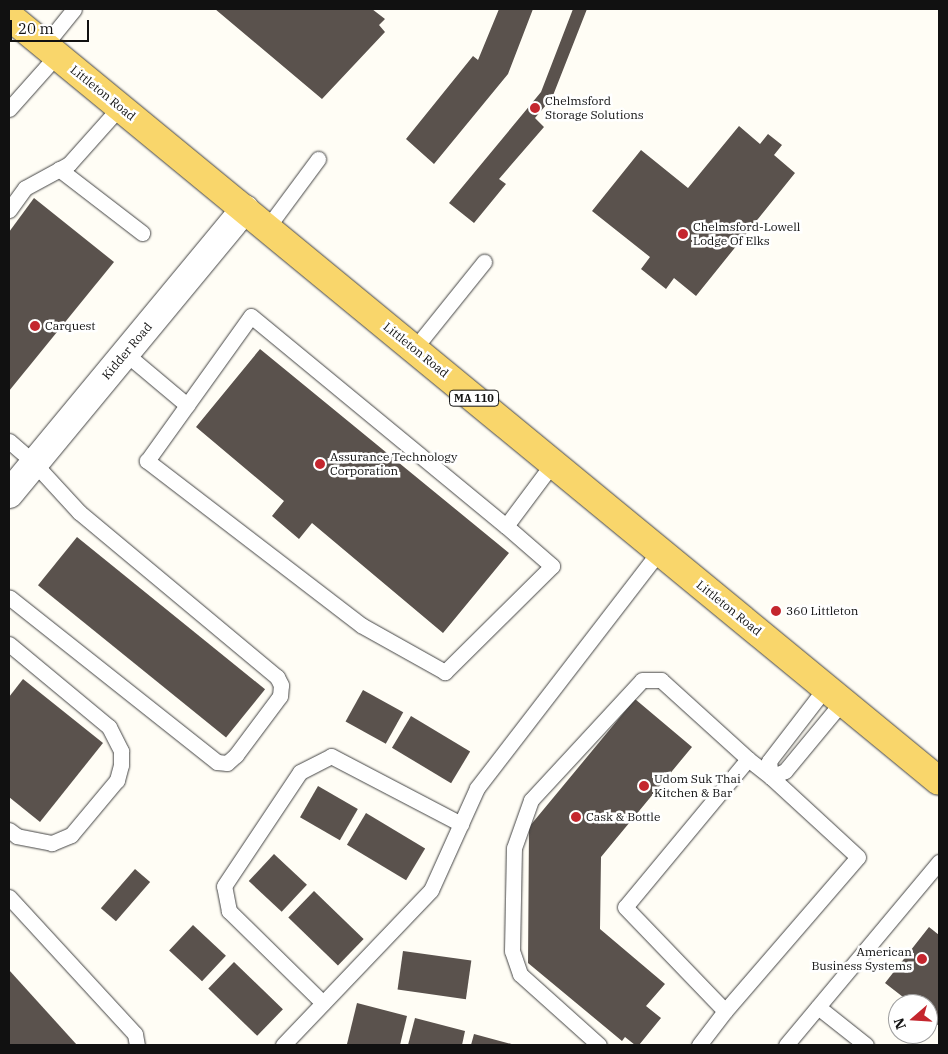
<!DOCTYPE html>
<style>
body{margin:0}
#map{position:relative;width:948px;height:1054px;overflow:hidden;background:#fffdf5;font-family:"IBM Plex Serif",serif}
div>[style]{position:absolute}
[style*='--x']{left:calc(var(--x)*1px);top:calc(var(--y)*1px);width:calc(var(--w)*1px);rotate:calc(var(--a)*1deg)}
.building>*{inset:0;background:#5a524d;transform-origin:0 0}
.roads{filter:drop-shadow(0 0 1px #444) drop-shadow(0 0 1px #444)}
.service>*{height:15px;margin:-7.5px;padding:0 7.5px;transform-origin:7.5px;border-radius:7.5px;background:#fff}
.minor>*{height:28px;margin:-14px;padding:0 14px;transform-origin:14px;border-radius:14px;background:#fff}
.primary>*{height:28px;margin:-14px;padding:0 14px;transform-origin:14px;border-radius:14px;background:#f9d66b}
.dots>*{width:14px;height:14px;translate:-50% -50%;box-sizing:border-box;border:2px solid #fff;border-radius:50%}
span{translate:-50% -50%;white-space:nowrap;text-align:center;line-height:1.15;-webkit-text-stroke:5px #fff;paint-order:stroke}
.shield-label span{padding:1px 4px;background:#fff;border:1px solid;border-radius:4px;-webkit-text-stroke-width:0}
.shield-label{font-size:11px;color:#111;font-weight:700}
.street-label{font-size:12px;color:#111}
.poi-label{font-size:12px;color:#111}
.left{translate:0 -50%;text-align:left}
.right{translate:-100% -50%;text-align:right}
.frame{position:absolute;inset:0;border:10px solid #111;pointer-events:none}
.north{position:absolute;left:888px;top:994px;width:50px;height:50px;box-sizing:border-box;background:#fff;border:1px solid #a0a0a0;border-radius:50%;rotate:251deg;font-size:14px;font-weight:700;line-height:20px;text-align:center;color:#111}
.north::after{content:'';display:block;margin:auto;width:18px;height:22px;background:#c4262e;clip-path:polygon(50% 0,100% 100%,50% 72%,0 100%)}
.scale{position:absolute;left:10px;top:20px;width:79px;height:22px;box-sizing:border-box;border:2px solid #111;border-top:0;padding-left:6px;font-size:15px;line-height:18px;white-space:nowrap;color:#111;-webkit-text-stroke:4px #fff;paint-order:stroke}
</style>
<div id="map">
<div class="building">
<i style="clip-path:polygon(215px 9px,372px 9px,385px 19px,379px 25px,385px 32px,322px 99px)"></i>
<i style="clip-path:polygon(499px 9px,533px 9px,508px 74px,434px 164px,406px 139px,473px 56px,478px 60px)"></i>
<i style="clip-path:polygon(573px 9px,587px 9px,552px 98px,535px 118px,544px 127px,499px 179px,506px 184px,474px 223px,449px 203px,541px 92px)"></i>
<i style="clip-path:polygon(739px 126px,760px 144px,768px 134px,782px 145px,774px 155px,795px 173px,696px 296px,674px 278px,666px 289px,641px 269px,650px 257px,592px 211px,641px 150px,688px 188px)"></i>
<i style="clip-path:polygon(34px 198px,114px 262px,9px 391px,9px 232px)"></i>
<i style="clip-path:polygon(260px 349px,509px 553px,443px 633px,312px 523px,299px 539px,272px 516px,284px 501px,196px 427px)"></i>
<i style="left:77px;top:537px;width:242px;height:62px;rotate:39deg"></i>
<i style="clip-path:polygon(23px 679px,103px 743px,40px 822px,9px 797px,9px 697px)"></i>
<i style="left:363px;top:690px;width:46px;height:36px;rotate:29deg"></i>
<i style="clip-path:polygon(635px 699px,692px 747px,601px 857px,600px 929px,665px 984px,646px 1006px,661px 1018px,639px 1045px,635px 1045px,625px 1037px,622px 1041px,528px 963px,529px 827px)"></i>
<i style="left:411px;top:716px;width:69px;height:37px;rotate:31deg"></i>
<i style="left:318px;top:786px;width:46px;height:36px;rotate:30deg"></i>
<i style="left:366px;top:813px;width:69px;height:37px;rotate:31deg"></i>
<i style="left:274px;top:854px;width:45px;height:37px;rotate:43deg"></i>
<i style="left:135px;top:869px;width:20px;height:52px;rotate:41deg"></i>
<i style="left:314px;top:891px;width:69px;height:37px;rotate:44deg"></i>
<i style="left:193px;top:925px;width:45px;height:35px;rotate:43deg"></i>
<i style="clip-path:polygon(929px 927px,939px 935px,939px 1026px,928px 1017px,928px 1004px,912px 1004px,885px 983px)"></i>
<i style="left:403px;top:951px;width:69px;height:39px;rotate:8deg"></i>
<i style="left:234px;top:962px;width:68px;height:37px;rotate:44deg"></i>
<i style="clip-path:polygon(9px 970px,77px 1045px,9px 1045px)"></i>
<i style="clip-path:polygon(357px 1003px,407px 1016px,400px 1045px,347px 1044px)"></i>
<i style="clip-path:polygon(415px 1018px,465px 1031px,462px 1045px,408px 1045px)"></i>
<i style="clip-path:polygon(474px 1034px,515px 1045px,471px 1045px)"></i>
</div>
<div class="roads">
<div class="service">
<i style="--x:45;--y:45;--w:46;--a:-51.1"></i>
<i style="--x:9;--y:109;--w:72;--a:-48.4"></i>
<i style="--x:59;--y:169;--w:105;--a:37.6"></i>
<i style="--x:9;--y:210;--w:27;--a:-54"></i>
<i style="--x:25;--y:188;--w:50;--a:-28.6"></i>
<i style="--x:69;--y:164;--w:76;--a:-48.2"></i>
<i style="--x:267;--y:228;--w:86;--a:-53.5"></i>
<i style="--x:414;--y:349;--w:112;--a:-51.2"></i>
<i style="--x:125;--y:353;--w:81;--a:40"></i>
<i style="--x:9;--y:441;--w:33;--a:41"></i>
<i style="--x:34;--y:463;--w:67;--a:47.4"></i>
<i style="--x:79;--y:512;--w:258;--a:39.8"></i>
<i style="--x:277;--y:677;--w:9;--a:63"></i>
<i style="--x:281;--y:685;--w:11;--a:95"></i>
<i style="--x:280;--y:696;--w:74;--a:126.7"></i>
<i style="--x:236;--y:755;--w:12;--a:138"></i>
<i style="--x:227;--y:763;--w:10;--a:-174"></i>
<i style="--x:217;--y:762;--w:265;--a:-141.6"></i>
<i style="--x:506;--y:526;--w:61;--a:41"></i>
<i style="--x:552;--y:566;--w:151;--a:135.3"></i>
<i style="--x:445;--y:672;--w:96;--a:-150.8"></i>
<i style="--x:361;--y:625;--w:270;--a:-142.5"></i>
<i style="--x:147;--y:461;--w:178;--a:-54.4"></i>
<i style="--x:251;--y:316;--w:330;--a:39.5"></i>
<i style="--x:506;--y:526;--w:79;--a:-53.3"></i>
<i style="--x:9;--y:644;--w:130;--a:39.7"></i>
<i style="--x:109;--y:727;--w:27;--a:63"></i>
<i style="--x:121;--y:751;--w:14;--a:90"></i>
<i style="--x:121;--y:765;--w:16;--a:105"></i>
<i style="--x:117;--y:780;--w:72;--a:129.9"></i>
<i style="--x:71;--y:835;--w:21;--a:157"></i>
<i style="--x:52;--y:843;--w:36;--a:-169"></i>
<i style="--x:17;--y:836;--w:10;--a:-143"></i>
<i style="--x:771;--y:777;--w:29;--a:-142"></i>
<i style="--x:748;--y:759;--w:192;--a:129.7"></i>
<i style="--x:625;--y:907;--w:144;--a:46.1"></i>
<i style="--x:725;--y:1011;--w:203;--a:-49.2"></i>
<i style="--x:858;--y:857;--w:118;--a:-137.4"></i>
<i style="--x:771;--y:777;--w:16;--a:-97"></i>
<i style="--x:769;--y:761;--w:93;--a:-52.4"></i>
<i style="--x:771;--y:777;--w:15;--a:-23"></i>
<i style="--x:785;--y:771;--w:91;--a:-50.4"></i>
<i style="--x:9;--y:897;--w:186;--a:47.4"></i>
<i style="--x:135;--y:1034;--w:11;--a:80"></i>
<i style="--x:323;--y:1003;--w:132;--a:-135.6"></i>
<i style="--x:229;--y:911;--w:25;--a:-101"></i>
<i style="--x:224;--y:886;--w:137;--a:-56.3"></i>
<i style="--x:300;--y:772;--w:35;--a:-27"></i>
<i style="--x:331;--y:756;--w:147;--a:27.6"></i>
<i style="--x:818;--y:1007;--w:61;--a:38.4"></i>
<i style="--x:283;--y:1045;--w:214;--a:-46.3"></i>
<i style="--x:431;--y:890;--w:112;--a:-65.7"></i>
<i style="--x:477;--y:788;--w:300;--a:-52.4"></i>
<i style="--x:599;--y:1045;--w:106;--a:-138.1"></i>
<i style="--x:520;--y:974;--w:24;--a:-109"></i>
<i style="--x:512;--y:951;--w:103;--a:-88.9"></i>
<i style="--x:514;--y:848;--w:51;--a:-70.5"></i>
<i style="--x:531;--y:800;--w:163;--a:-47.2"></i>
<i style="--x:642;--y:680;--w:19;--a:0"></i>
<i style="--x:661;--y:680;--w:118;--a:42.2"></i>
<i style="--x:699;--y:1045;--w:43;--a:-52.6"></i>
<i style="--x:786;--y:1045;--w:239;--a:-50.1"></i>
</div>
<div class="minor">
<i style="--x:9;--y:494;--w:370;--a:-50.4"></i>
</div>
<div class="primary">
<i style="--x:9;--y:16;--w:1204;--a:39.44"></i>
</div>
</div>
<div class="dots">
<i style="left:535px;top:108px;background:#c4262e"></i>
<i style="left:683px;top:234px;background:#c4262e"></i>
<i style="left:35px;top:326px;background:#c4262e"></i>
<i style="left:320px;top:464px;background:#c4262e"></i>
<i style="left:776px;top:611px;background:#c4262e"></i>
<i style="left:644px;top:786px;background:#c4262e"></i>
<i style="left:576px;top:817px;background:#c4262e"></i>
<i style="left:922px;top:959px;background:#c4262e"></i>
</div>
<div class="shield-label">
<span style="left:474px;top:398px">MA 110</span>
</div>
<div class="street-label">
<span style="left:103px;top:93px;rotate:39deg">Littleton Road</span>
<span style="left:416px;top:350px;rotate:39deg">Littleton Road</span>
<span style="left:127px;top:351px;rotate:-50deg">Kidder Road</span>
<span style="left:729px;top:608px;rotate:39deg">Littleton Road</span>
</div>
<div class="poi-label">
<span class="left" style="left:545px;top:108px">Chelmsford<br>Storage Solutions</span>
<span class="left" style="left:693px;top:234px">Chelmsford-Lowell<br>Lodge Of Elks</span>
<span class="left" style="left:45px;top:326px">Carquest</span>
<span class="left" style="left:330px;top:464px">Assurance Technology<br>Corporation</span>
<span class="left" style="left:786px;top:611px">360 Littleton</span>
<span class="left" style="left:654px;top:786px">Udom Suk Thai<br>Kitchen &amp; Bar</span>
<span class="left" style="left:586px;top:817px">Cask &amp; Bottle</span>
<span class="right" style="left:912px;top:959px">American<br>Business Systems</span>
</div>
<div class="frame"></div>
<div class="north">N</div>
<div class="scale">20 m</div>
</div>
